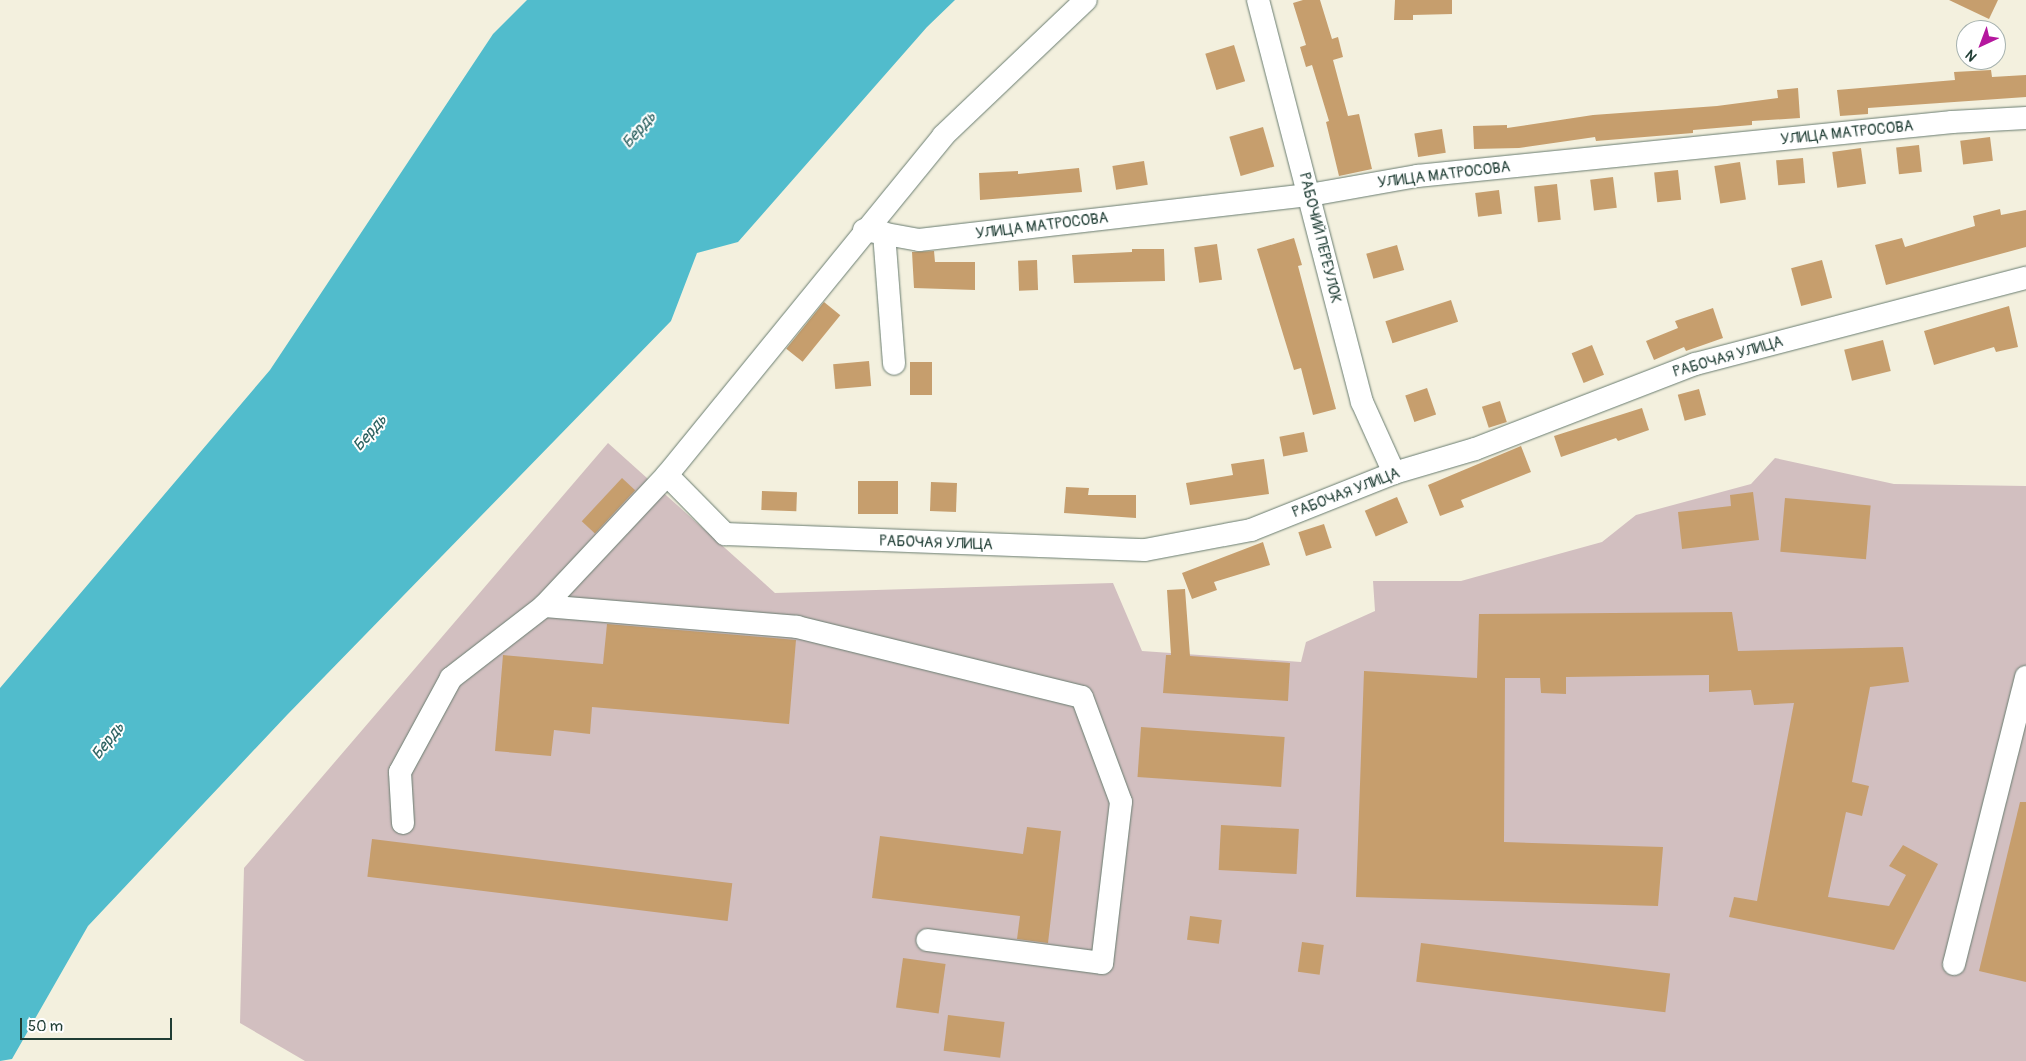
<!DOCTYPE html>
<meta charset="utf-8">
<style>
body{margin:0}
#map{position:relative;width:2026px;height:1061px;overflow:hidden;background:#f3f0de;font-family:Pangolin,sans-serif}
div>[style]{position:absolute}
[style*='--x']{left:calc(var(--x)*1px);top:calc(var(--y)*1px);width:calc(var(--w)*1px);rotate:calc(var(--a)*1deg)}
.industrial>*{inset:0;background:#d2bfc0}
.water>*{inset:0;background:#51bccc}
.building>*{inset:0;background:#c69e6d;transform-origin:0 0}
.roads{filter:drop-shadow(0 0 1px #697c70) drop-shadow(0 0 1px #697c70)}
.minor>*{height:22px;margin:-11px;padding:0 11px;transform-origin:11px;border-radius:11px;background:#fff}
span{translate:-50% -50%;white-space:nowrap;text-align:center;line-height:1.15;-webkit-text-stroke:4px #fff;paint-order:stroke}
.street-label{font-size:15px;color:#1f3d34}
.water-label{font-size:16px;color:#2e6362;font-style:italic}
.north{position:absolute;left:1956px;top:20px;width:50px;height:50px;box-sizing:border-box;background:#fff;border:1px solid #a5b1ae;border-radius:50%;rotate:223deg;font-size:14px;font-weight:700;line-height:20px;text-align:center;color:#1f3d34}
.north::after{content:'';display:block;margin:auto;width:18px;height:22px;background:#b5179e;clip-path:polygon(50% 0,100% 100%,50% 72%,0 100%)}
.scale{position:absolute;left:20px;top:1018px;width:152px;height:22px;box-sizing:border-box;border:2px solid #1f3d34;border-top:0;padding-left:6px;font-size:15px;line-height:18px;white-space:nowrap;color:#1f3d34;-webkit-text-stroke:4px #fff;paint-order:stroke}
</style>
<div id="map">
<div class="industrial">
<i style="clip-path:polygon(608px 443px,775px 593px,1113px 583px,1142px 651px,1301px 662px,1306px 642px,1375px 611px,1373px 581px,1461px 581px,1602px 542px,1636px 515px,1751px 484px,1775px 458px,1894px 484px,2026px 486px,2026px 1061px,305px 1061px,240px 1023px,244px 868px)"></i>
</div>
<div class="water">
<i style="clip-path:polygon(527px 0,955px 0,927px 27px,738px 242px,697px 253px,671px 321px,287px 715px,88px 926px,12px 1059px,0 1061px,0 688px,270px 370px,493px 34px)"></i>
</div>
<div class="building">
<i style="clip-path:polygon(1303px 0,1320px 0,1332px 39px,1338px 37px,1343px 57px,1333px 60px,1348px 116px,1359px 114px,1372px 169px,1339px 176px,1326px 122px,1329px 121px,1312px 65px,1306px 67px,1300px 47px,1306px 45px,1293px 3px)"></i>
<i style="clip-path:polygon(1395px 0,1452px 0,1452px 14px,1413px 15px,1413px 20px,1394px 20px)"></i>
<i style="clip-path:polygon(1949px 0,1998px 0,1989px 19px)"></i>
<i style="left:1234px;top:45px;width:38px;height:30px;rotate:73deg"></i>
<i style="clip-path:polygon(1991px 70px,1992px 77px,2026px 75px,2026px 97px,1868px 108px,1868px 114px,1840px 116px,1837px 90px,1955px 80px,1954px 72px)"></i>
<i style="clip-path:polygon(1798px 88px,1800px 118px,1752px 121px,1752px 125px,1693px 130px,1693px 133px,1596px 141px,1595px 137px,1519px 148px,1474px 149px,1473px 126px,1507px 125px,1507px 128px,1593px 115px,1717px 106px,1778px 98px,1777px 90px)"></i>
<i style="left:1263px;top:127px;width:41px;height:35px;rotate:74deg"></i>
<i style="left:1442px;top:129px;width:24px;height:28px;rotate:81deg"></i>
<i style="left:1990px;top:137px;width:24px;height:30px;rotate:83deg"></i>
<i style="left:1919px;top:145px;width:27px;height:23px;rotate:84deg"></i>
<i style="left:1861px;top:148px;width:36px;height:29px;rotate:82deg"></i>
<i style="left:1803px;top:158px;width:25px;height:27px;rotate:85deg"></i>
<i style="left:1144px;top:161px;width:24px;height:32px;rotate:81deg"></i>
<i style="left:1740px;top:162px;width:38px;height:26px;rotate:81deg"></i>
<i style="clip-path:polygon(1079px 168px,1082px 192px,980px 200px,979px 173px,1018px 171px,1018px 174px)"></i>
<i style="left:1678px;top:170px;width:30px;height:24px;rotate:84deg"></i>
<i style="left:1613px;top:177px;width:31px;height:23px;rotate:83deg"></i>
<i style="left:1557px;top:184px;width:36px;height:23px;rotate:84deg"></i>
<i style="left:1499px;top:190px;width:24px;height:24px;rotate:83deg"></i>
<i style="clip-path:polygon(2000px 209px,2001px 215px,2026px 210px,2026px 247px,1886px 285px,1875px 245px,1902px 238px,1905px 247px,1975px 226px,1973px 216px)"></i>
<i style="clip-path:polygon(1294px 238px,1302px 265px,1298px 266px,1336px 409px,1313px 415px,1301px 368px,1294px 370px,1257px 249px)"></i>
<i style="left:1217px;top:244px;width:36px;height:23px;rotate:82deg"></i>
<i style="left:1397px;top:245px;width:26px;height:32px;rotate:74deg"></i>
<i style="clip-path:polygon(1132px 249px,1164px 249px,1165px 281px,1074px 283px,1072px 255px,1132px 252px)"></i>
<i style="clip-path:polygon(934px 251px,935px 262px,975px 262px,975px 290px,914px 288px,912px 252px)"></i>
<i style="left:1037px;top:260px;width:30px;height:19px;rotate:88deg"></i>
<i style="left:1822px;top:260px;width:39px;height:32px;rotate:75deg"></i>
<i style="left:1451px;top:300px;width:23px;height:69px;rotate:72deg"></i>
<i style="left:824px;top:302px;width:21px;height:60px;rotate:39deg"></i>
<i style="clip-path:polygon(2009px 306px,2018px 347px,1996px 352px,1994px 347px,1934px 365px,1924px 331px)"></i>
<i style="clip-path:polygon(1713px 308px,1723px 338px,1686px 351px,1684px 347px,1654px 360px,1646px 341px,1678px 328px,1675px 321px)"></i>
<i style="left:1883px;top:340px;width:32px;height:40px;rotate:76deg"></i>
<i style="left:1592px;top:345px;width:32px;height:22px;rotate:68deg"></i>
<i style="left:869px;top:361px;width:25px;height:36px;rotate:85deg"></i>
<i style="left:910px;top:362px;width:22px;height:33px"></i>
<i style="left:1427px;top:388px;width:28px;height:23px;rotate:71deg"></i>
<i style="left:1699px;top:389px;width:27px;height:22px;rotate:75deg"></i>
<i style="left:1500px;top:401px;width:22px;height:19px;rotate:72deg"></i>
<i style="clip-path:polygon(1642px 408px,1649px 430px,1618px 441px,1616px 438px,1561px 457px,1554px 436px)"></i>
<i style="left:1304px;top:432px;width:20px;height:25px;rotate:79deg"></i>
<i style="clip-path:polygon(1521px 446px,1531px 472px,1461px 500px,1464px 507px,1440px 516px,1428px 485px)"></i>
<i style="clip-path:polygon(1264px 459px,1269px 494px,1190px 505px,1186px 483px,1233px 475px,1231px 464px)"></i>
<i style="left:622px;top:478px;width:18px;height:59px;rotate:43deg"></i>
<i style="left:858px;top:481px;width:40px;height:33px"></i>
<i style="left:931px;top:482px;width:26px;height:29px;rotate:2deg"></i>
<i style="clip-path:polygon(1066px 487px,1089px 488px,1088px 495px,1136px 495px,1136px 518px,1064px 513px)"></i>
<i style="left:762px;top:491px;width:35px;height:19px;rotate:2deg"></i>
<i style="clip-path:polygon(1753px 492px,1759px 540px,1682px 549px,1678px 512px,1731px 506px,1730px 495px)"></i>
<i style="left:1397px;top:497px;width:28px;height:35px;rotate:67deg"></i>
<i style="left:1785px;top:498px;width:86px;height:54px;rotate:5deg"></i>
<i style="left:1324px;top:524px;width:25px;height:27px;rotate:72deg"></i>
<i style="clip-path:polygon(1263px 542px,1270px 565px,1214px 582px,1217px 590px,1192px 599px,1182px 573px)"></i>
<i style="clip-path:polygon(1185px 589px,1190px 656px,1290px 663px,1288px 701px,1163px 693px,1166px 655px,1171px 655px,1167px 590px)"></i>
<i style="clip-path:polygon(1732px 612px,1738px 651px,1903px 647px,1909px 682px,1870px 687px,1852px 782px,1869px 786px,1862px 816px,1846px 812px,1828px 897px,1889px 906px,1906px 875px,1889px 866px,1903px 845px,1938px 864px,1894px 950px,1729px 917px,1734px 897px,1757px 901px,1794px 703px,1754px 705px,1751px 690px,1709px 692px,1709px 675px,1566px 677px,1566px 694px,1541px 693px,1540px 678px,1505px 678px,1504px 842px,1663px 847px,1658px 906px,1356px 897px,1364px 671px,1477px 678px,1479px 614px)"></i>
<i style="clip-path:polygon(607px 624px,796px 640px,789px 724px,592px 707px,590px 734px,554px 730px,551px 756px,495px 751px,503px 655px,603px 664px)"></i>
<i style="left:1141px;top:727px;width:144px;height:50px;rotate:4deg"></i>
<i style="clip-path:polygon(2020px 802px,2026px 802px,2026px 982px,1979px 971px)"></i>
<i style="left:1221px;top:825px;width:78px;height:45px;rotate:3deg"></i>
<i style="clip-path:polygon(1027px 827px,1061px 831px,1048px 943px,1017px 939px,1020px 916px,872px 898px,880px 836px,1023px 854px)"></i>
<i style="left:372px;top:839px;width:363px;height:38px;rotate:7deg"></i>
<i style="left:1190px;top:916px;width:32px;height:24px;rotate:7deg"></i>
<i style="left:1302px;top:942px;width:22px;height:30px;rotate:8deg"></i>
<i style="left:1421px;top:943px;width:251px;height:39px;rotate:7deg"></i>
<i style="left:903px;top:958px;width:43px;height:50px;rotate:8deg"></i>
<i style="left:948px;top:1015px;width:57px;height:36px;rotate:7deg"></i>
</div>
<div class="roads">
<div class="minor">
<i style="--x:1258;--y:0;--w:415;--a:75.5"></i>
<i style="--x:1362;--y:402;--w:78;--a:65.7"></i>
<i style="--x:864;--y:230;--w:56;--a:10.3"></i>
<i style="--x:919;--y:240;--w:394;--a:-6.6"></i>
<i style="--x:1310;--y:195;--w:109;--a:-10.1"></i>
<i style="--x:1417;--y:176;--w:538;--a:-5.76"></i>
<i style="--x:1952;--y:122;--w:74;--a:-3.1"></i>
<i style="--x:884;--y:233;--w:131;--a:85.6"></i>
<i style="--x:667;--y:475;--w:83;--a:45.5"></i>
<i style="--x:725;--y:534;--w:420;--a:2.2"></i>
<i style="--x:1145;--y:550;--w:108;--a:-10.7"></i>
<i style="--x:1251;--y:530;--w:154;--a:-21.7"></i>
<i style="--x:1394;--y:473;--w:84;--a:-16.5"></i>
<i style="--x:1475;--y:449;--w:236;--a:-21.1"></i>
<i style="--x:1695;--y:364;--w:342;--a:-14.6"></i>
<i style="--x:544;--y:606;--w:254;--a:4.7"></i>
<i style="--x:797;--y:627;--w:293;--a:13.8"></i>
<i style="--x:1082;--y:697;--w:112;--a:69.6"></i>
<i style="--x:1121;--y:802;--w:162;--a:96.7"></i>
<i style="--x:1102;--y:963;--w:176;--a:-172.5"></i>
<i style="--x:403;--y:823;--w:51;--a:-93.4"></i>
<i style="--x:400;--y:772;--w:107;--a:-61.5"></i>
<i style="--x:451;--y:678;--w:118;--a:-37.7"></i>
<i style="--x:544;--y:606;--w:180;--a:-46.8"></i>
<i style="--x:667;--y:475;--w:437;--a:-50.8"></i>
<i style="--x:943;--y:136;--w:197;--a:-43.6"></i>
<i style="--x:1954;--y:964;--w:296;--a:-75.9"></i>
</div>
</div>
<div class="street-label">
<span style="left:1847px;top:133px;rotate:-6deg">УЛИЦА МАТРОСОВА</span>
<span style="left:1444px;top:175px;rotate:-7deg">УЛИЦА МАТРОСОВА</span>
<span style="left:1042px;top:226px;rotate:-7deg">УЛИЦА МАТРОСОВА</span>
<span style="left:1320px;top:238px;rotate:76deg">РАБОЧИЙ ПЕРЕУЛОК</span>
<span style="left:1728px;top:357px;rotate:-16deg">РАБОЧАЯ УЛИЦА</span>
<span style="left:1346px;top:493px;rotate:-21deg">РАБОЧАЯ УЛИЦА</span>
<span style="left:936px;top:543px;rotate:2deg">РАБОЧАЯ УЛИЦА</span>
</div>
<div class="water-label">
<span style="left:639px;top:130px;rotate:-49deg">Бердь</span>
<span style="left:370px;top:433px;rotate:-49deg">Бердь</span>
<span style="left:108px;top:741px;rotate:-52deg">Бердь</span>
</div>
<div class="north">N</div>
<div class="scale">50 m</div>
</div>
